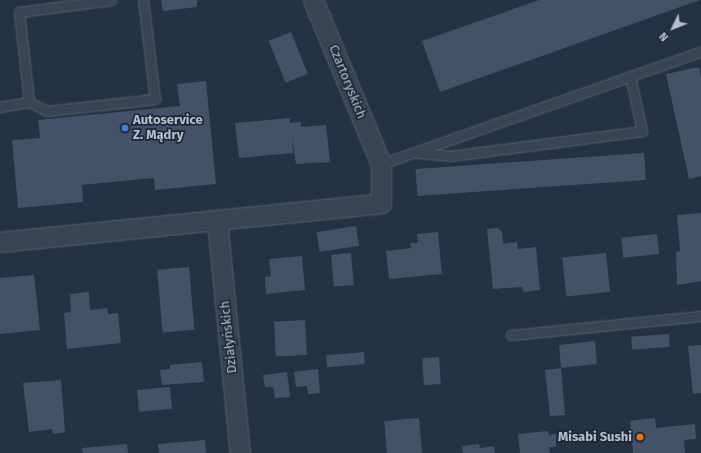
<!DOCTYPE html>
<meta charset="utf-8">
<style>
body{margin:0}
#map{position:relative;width:701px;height:453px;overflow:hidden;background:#243245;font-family:"Fira Sans",sans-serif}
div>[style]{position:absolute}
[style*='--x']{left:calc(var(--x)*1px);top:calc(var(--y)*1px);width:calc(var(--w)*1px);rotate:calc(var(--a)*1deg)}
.building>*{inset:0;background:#435268;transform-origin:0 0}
.roads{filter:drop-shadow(0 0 1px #586272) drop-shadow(0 0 1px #586272)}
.service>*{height:9px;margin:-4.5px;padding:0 4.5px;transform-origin:4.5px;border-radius:4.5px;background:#394455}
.minor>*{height:19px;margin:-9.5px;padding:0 9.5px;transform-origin:9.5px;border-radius:9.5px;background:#394455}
.dots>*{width:11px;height:11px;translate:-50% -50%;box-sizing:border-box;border:2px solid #1e293a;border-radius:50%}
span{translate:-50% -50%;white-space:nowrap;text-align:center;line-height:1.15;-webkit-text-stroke:3.5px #1e293a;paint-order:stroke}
.street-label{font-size:13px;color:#b7bfce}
.poi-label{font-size:13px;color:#b7bfce;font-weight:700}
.left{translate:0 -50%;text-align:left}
.right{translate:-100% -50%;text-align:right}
.north{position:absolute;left:653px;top:8px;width:40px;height:40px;-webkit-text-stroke:3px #1e293a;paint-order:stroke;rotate:227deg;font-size:11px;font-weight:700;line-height:16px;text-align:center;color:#b7bfce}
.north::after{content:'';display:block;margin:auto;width:14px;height:18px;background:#b7bfce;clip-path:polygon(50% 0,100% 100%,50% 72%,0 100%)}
</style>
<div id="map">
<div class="building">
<i style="clip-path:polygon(161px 0,197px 0,197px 7px,163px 11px)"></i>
<i style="clip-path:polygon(539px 0,700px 0,440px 92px,422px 41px)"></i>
<i style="left:291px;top:32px;width:45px;height:24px;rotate:68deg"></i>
<i style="clip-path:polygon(699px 67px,701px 78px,701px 176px,689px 179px,666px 74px)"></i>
<i style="clip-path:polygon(206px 81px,216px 184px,155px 190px,154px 178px,82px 185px,83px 202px,18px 208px,12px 140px,40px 138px,38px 120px,180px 106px,177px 84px)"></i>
<i style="clip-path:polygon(290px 118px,290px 123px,301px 122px,301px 127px,326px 125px,330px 162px,296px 164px,292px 136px,293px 153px,239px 158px,235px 123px)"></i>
<i style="left:644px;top:153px;width:27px;height:229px;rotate:86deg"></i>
<i style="clip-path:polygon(701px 213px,701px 281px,677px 285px,676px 252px,680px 251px,677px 215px)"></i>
<i style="left:356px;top:226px;width:20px;height:40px;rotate:81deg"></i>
<i style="clip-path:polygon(498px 228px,502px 232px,503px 244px,517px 242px,518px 249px,536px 247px,540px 290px,523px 292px,522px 287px,493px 289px,487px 229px)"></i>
<i style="clip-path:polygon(438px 232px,442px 274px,389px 279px,386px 251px,411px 248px,410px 243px,418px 243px,417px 234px)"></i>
<i style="left:657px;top:234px;width:20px;height:36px;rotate:84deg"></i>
<i style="left:351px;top:253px;width:32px;height:20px;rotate:85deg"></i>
<i style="left:606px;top:253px;width:39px;height:44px;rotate:84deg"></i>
<i style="clip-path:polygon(302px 256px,305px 290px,266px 294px,265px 277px,271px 276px,269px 259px)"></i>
<i style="left:189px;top:267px;width:63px;height:32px;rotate:85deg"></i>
<i style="clip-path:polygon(34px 275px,40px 330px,0 334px,0 278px)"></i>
<i style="clip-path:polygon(89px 292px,90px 310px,107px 308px,108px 314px,118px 313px,121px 343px,67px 349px,64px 313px,71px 312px,70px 294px)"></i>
<i style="left:305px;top:320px;width:35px;height:31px;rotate:87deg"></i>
<i style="left:669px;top:334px;width:13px;height:38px;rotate:86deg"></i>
<i style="clip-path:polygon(595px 341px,597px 364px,561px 368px,565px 415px,550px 416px,545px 370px,561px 368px,559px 345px)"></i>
<i style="clip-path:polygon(701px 345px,701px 393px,693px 394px,688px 346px)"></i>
<i style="left:364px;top:352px;width:12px;height:38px;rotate:85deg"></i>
<i style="left:439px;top:357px;width:27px;height:17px;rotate:86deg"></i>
<i style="clip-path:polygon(202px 362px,204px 382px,162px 385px,160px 370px,170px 369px,170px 365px)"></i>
<i style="clip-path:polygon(318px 369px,320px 393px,308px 394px,307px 386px,296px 387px,294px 372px)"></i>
<i style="clip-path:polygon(287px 372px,290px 397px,275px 398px,273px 387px,265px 387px,263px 375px)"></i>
<i style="clip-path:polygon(61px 380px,65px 432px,53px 434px,52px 429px,29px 432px,23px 383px)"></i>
<i style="left:170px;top:387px;width:22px;height:33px;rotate:85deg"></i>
<i style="left:419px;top:418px;width:35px;height:35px;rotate:85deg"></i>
<i style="clip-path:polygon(655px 418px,656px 428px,695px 424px,696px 439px,684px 440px,685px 453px,633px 453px,630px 421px)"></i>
<i style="clip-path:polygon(548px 431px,549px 435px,556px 434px,556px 447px,549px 447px,550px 453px,520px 453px,518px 434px)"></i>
<i style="clip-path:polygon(205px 440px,206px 453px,159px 453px,158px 444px)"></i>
<i style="clip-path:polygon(127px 444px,128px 453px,83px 453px,82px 448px)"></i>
<i style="clip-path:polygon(479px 444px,480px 448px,494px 446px,495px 453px,463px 453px,462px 446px)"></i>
</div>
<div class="roads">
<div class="service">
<i style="--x:29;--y:102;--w:91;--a:-96.3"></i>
<i style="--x:19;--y:12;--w:93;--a:-7.4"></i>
<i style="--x:0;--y:107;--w:29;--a:-10"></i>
<i style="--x:29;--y:102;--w:20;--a:27"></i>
<i style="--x:47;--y:111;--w:109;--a:-6.3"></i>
<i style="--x:155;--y:99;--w:100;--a:-96.9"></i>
<i style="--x:418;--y:153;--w:32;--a:5"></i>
<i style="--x:450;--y:156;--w:194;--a:-7.4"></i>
<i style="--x:642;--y:131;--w:56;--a:-102.3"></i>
<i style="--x:381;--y:164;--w:339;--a:-19.4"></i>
<i style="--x:511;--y:335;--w:191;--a:-5.7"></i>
</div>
<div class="minor">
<i style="--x:217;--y:220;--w:234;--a:84.4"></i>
<i style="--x:0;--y:242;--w:383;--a:-5.8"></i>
<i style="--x:381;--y:203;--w:39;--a:-90"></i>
<i style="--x:381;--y:164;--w:178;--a:-112.5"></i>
</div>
</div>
<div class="dots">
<i style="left:125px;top:128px;background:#3f7fe0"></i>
<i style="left:640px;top:437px;background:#e8710a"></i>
</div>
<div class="street-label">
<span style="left:347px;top:82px;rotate:68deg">Czartoryskich</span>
<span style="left:229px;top:337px;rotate:-96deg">Działyńskich</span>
</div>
<div class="poi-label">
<span class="left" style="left:133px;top:128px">Autoservice<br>Z. Mądry</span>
<span class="right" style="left:632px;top:437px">Misabi Sushi</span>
</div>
<div class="north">N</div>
</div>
